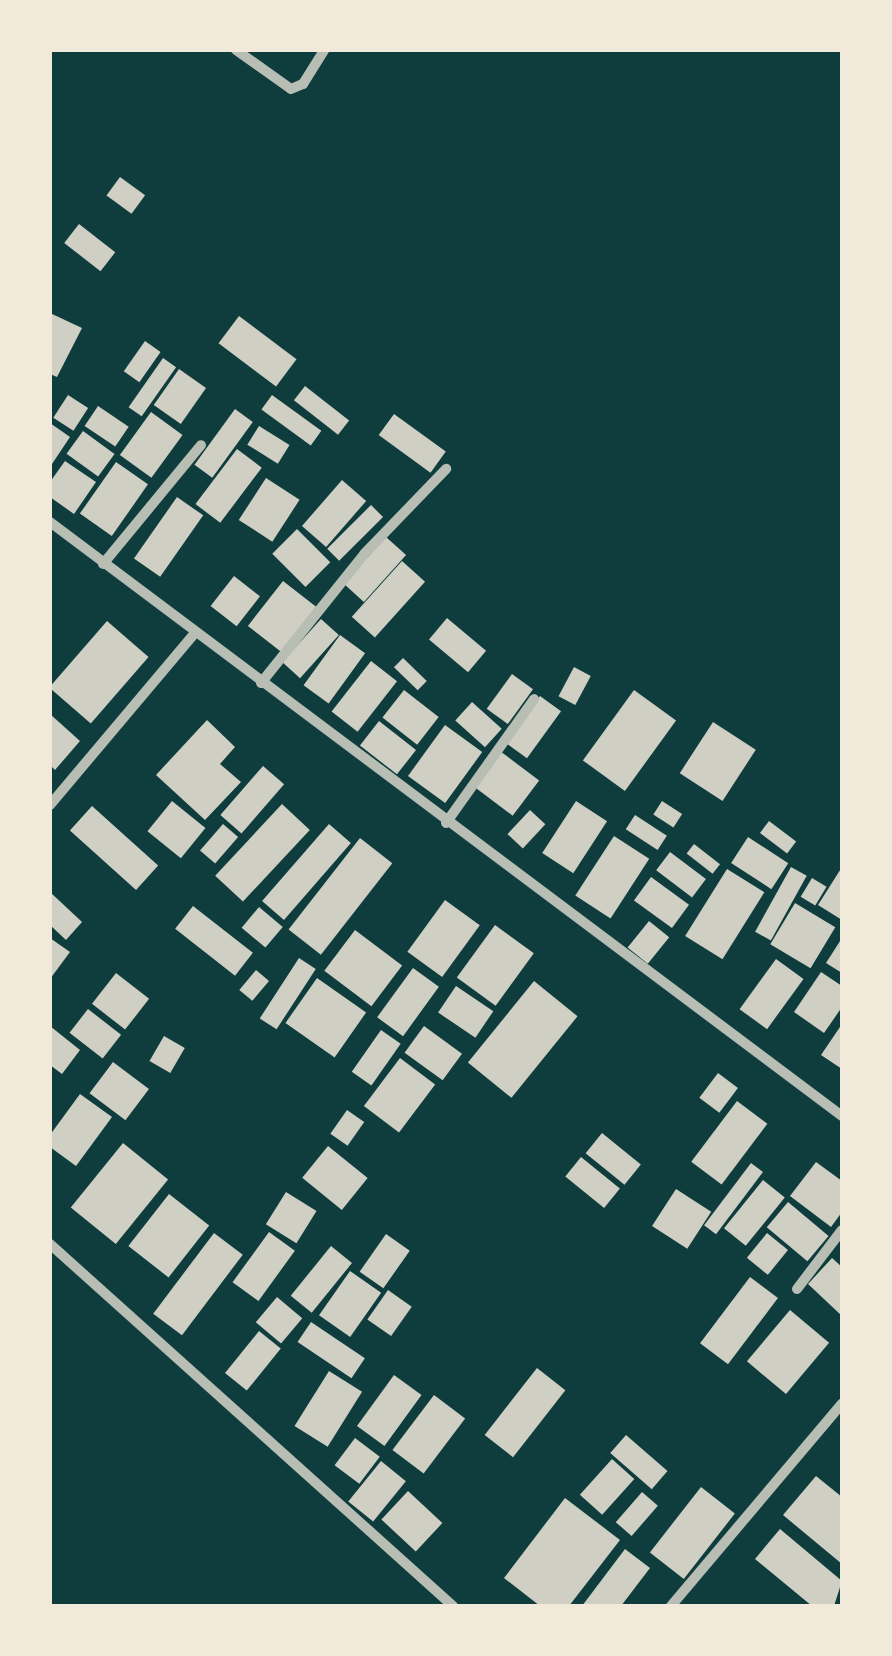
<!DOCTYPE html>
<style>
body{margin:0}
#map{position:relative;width:892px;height:1656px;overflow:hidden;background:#0f3d3e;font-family:Spectral,serif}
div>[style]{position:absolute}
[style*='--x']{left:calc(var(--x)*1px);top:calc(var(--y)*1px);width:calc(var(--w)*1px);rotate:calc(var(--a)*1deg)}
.building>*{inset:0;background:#cfcfc3;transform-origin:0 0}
.minor>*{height:10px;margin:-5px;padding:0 5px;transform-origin:5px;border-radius:5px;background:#b8beb3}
span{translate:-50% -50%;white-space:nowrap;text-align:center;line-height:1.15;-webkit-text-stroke:9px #f1e9da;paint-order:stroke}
.frame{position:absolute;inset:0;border:52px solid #f1e9da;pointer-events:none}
</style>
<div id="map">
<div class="building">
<i style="left:120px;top:177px;width:31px;height:23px;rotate:36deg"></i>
<i style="left:79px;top:224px;width:46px;height:24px;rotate:38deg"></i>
<i style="clip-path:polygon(50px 313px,82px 328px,57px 377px,50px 374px)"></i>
<i style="left:239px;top:316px;width:72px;height:34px;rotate:37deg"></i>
<i style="left:145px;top:341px;width:19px;height:37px;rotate:35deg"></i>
<i style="left:163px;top:358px;width:16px;height:60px;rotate:35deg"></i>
<i style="left:179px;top:369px;width:33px;height:44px;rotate:35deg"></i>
<i style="left:305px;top:386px;width:56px;height:18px;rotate:38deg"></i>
<i style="left:68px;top:395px;width:24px;height:27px;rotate:33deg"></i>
<i style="left:272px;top:395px;width:61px;height:18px;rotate:36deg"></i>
<i style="left:98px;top:406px;width:37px;height:24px;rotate:34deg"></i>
<i style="left:235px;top:409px;width:22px;height:69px;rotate:36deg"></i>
<i style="left:151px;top:412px;width:39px;height:53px;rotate:36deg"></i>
<i style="left:394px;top:414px;width:64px;height:26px;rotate:36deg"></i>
<i style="clip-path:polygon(50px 423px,70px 437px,50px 467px)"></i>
<i style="left:259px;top:426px;width:36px;height:22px;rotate:32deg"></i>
<i style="left:83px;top:431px;width:39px;height:28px;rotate:36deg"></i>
<i style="left:237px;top:449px;width:31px;height:69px;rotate:37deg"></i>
<i style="clip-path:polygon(65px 461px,96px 482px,74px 514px,50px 497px,50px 482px)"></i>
<i style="left:116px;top:462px;width:39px;height:63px;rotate:35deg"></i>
<i style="left:266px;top:478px;width:40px;height:50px;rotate:33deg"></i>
<i style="left:342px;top:480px;width:32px;height:61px;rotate:41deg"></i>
<i style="left:177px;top:497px;width:32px;height:75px;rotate:35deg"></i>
<i style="left:371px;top:505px;width:17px;height:62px;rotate:45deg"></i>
<i style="left:297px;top:529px;width:47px;height:35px;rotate:45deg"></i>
<i style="left:386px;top:537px;width:27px;height:63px;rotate:42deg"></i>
<i style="left:402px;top:561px;width:31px;height:75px;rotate:42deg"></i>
<i style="left:234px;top:576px;width:33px;height:38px;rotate:38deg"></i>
<i style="left:283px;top:581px;width:42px;height:57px;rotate:38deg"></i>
<i style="left:447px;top:618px;width:51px;height:28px;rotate:40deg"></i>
<i style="left:321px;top:619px;width:24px;height:58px;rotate:42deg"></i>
<i style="left:107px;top:621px;width:55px;height:88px;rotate:41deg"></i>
<i style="left:340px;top:635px;width:31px;height:62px;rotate:36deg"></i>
<i style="left:403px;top:658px;width:33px;height:13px;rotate:44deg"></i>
<i style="left:371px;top:661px;width:33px;height:64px;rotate:38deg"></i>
<i style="left:574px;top:667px;width:19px;height:33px;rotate:28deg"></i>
<i style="left:512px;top:674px;width:26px;height:43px;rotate:36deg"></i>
<i style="left:404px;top:690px;width:44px;height:35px;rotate:38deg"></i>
<i style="left:634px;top:690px;width:52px;height:87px;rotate:36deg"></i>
<i style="left:540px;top:696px;width:26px;height:58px;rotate:36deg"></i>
<i style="left:472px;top:702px;width:40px;height:25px;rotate:42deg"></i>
<i style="clip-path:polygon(50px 714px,80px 741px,55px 770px,50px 765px)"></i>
<i style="clip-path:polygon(207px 720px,235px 747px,220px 764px,241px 782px,205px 820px,156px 775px)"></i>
<i style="left:379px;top:721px;width:47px;height:31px;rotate:38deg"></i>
<i style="left:713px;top:722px;width:51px;height:61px;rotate:33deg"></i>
<i style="left:445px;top:725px;width:46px;height:63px;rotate:36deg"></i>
<i style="left:500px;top:751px;width:49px;height:44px;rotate:37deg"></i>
<i style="left:263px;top:766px;width:28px;height:65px;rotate:41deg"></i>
<i style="left:172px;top:801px;width:43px;height:39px;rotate:39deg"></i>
<i style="left:576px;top:801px;width:37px;height:62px;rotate:33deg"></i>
<i style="left:662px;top:801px;width:24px;height:16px;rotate:33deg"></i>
<i style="left:282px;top:804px;width:38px;height:98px;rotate:43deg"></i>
<i style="left:92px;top:806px;width:89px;height:33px;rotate:42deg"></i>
<i style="left:530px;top:810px;width:21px;height:33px;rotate:43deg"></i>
<i style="left:635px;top:815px;width:38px;height:17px;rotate:33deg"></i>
<i style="left:769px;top:821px;width:34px;height:15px;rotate:37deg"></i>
<i style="left:223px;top:824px;width:20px;height:35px;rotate:41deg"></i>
<i style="left:329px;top:824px;width:29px;height:102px;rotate:41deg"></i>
<i style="left:614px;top:836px;width:42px;height:71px;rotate:33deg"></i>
<i style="left:748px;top:837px;width:48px;height:31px;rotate:33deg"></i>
<i style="left:360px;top:838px;width:41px;height:116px;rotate:38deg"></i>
<i style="left:694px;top:844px;width:33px;height:12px;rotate:38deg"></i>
<i style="left:670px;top:852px;width:45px;height:23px;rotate:37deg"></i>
<i style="left:791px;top:867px;width:18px;height:74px;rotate:29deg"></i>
<i style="clip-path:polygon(842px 867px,842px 920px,818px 905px)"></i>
<i style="left:727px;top:869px;width:44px;height:79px;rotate:32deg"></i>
<i style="left:651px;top:877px;width:47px;height:29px;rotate:36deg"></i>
<i style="left:812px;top:878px;width:17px;height:22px;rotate:31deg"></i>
<i style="clip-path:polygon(50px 892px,82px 922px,66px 940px,50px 925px)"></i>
<i style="left:445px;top:900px;width:43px;height:64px;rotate:36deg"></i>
<i style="left:795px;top:903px;width:47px;height:48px;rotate:31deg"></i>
<i style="left:193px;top:906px;width:76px;height:29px;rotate:38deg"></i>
<i style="left:259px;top:907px;width:31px;height:27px;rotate:40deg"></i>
<i style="left:649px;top:921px;width:26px;height:34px;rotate:39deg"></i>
<i style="left:495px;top:925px;width:48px;height:65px;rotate:36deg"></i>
<i style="left:355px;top:930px;width:59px;height:51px;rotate:37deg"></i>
<i style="clip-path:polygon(50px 938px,70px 952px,50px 979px)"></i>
<i style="clip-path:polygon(842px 938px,842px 973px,826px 963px)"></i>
<i style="left:299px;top:958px;width:20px;height:72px;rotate:33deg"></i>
<i style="left:776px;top:959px;width:34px;height:62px;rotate:36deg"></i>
<i style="left:413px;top:968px;width:32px;height:61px;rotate:36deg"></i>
<i style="left:256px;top:970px;width:17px;height:26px;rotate:40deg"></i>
<i style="clip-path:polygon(821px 972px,842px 986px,842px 1007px,824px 1033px,794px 1012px)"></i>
<i style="left:116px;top:973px;width:42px;height:39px;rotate:38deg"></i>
<i style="left:317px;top:978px;width:60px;height:55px;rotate:35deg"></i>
<i style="left:534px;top:981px;width:56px;height:105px;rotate:39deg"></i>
<i style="left:456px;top:986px;width:45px;height:32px;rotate:34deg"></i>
<i style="left:88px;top:1009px;width:42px;height:30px;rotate:38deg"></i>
<i style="clip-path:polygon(842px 1024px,842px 1069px,821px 1055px)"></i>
<i style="clip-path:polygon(50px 1026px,80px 1050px,62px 1074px,50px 1065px)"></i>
<i style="left:424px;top:1026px;width:47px;height:33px;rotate:36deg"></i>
<i style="left:381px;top:1030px;width:24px;height:51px;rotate:35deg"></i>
<i style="left:164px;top:1036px;width:24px;height:29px;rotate:30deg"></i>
<i style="left:400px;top:1058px;width:44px;height:60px;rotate:37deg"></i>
<i style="left:113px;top:1062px;width:45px;height:39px;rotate:37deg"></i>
<i style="left:718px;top:1073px;width:25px;height:31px;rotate:37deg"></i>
<i style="clip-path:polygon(80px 1094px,112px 1117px,76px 1166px,50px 1147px,50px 1135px)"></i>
<i style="left:737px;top:1101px;width:38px;height:76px;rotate:37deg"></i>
<i style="left:347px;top:1110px;width:21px;height:29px;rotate:35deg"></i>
<i style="left:602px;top:1133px;width:50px;height:26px;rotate:39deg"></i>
<i style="left:123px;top:1143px;width:58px;height:83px;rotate:39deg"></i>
<i style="left:328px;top:1146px;width:51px;height:41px;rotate:39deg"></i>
<i style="left:581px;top:1157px;width:50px;height:25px;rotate:39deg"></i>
<i style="clip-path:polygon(816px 1162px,842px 1181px,842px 1212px,831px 1227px,790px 1196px)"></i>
<i style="left:751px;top:1163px;width:15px;height:78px;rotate:37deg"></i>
<i style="left:763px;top:1180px;width:28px;height:62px;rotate:39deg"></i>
<i style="left:676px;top:1189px;width:42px;height:44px;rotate:33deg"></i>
<i style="left:286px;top:1192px;width:36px;height:38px;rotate:32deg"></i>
<i style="left:169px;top:1194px;width:51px;height:66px;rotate:38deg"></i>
<i style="left:788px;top:1202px;width:53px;height:33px;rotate:40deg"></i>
<i style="left:269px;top:1232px;width:32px;height:62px;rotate:36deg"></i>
<i style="left:214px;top:1233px;width:36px;height:101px;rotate:37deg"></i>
<i style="left:767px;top:1233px;width:27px;height:32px;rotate:39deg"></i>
<i style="left:386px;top:1234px;width:29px;height:46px;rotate:35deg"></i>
<i style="left:331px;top:1246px;width:27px;height:64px;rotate:39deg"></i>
<i style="clip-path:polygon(832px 1258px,842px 1267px,842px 1316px,808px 1284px)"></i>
<i style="left:350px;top:1271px;width:38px;height:54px;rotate:35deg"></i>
<i style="left:750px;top:1277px;width:35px;height:83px;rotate:37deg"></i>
<i style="left:388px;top:1290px;width:29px;height:36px;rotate:35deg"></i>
<i style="left:277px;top:1297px;width:33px;height:33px;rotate:40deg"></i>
<i style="left:790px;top:1310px;width:51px;height:67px;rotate:40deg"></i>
<i style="left:311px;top:1322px;width:65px;height:24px;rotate:34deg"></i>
<i style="left:259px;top:1331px;width:28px;height:54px;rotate:39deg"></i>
<i style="left:537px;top:1368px;width:36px;height:85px;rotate:38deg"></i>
<i style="left:329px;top:1371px;width:39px;height:65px;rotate:32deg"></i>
<i style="left:394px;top:1375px;width:34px;height:63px;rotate:36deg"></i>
<i style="left:434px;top:1395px;width:39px;height:69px;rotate:37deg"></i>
<i style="left:626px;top:1435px;width:55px;height:24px;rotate:41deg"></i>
<i style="left:355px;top:1438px;width:31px;height:34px;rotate:37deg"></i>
<i style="left:612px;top:1459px;width:30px;height:48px;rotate:42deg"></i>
<i style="left:381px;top:1461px;width:32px;height:52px;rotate:39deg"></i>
<i style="clip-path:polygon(816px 1476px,842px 1497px,842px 1564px,783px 1515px)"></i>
<i style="left:701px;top:1487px;width:43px;height:83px;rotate:38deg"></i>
<i style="left:408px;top:1491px;width:47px;height:39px;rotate:43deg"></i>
<i style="left:642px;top:1492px;width:21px;height:40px;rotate:41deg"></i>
<i style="clip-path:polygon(565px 1498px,620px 1540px,569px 1606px,540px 1606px,504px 1578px)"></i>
<i style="clip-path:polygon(780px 1529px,842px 1581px,834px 1606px,812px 1606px,755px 1559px)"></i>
<i style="clip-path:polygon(625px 1549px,650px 1568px,621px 1606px,582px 1606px)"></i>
</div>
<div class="minor">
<i style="--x:236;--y:50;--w:67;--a:35.3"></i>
<i style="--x:291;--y:89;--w:13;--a:-23"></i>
<i style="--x:303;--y:84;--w:40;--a:-58"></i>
<i style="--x:50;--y:522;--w:990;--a:36.87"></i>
<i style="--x:103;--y:564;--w:154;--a:-50.5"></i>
<i style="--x:261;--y:683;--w:166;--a:-51.3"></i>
<i style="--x:365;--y:553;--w:117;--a:-46"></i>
<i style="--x:50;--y:805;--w:224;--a:-49.9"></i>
<i style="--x:446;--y:823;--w:152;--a:-54.6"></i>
<i style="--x:50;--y:1244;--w:542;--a:41.93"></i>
<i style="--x:797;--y:1289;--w:74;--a:-52.7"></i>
<i style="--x:671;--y:1606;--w:265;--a:-49.8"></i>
</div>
<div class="frame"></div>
</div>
